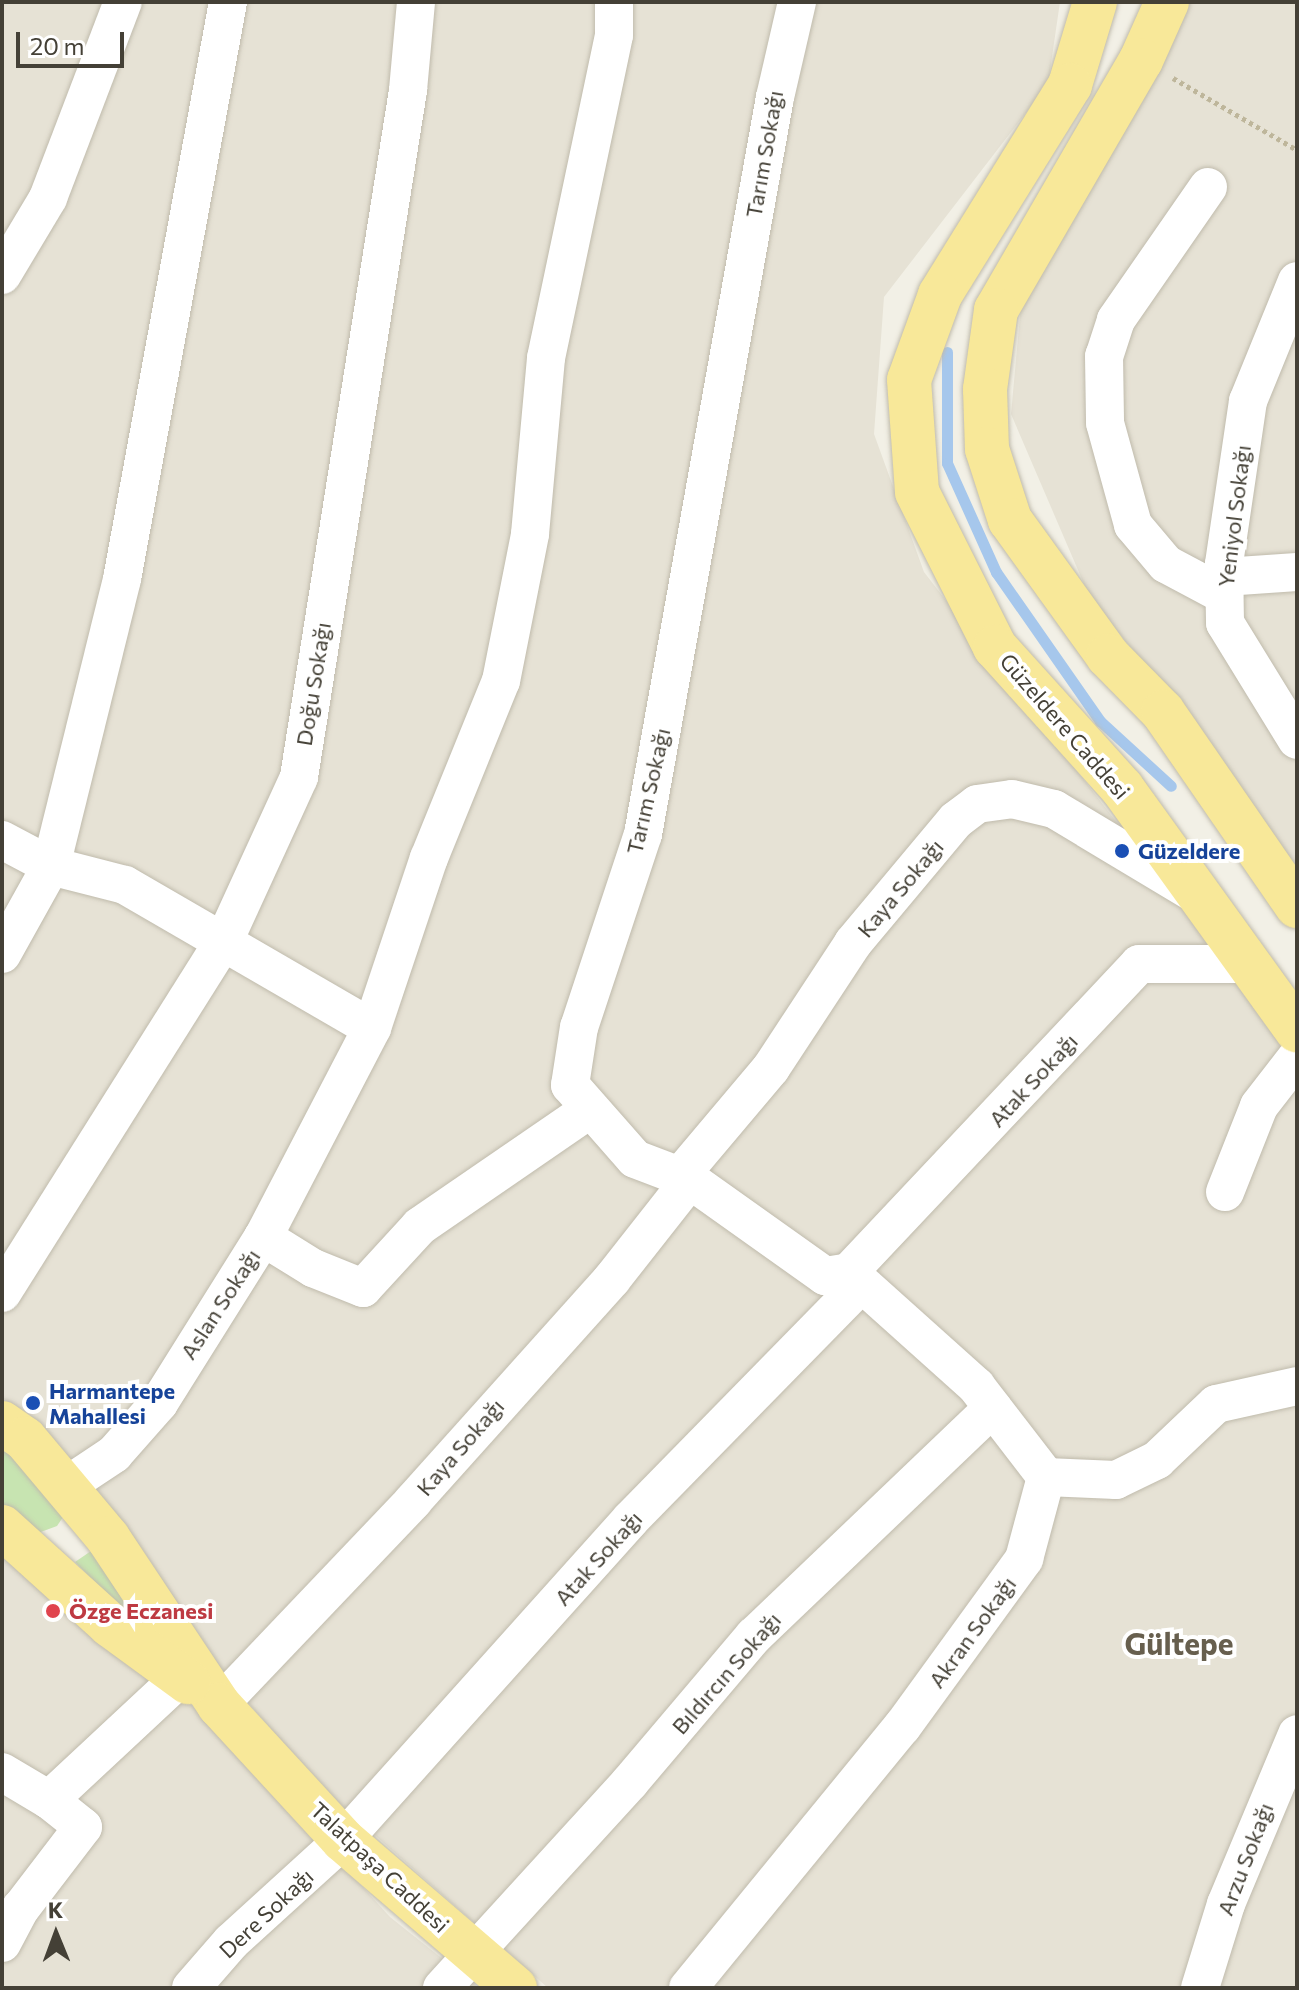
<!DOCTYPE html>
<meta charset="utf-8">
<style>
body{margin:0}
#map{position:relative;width:1299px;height:1990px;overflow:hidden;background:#f2f0e6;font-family:Commissioner,sans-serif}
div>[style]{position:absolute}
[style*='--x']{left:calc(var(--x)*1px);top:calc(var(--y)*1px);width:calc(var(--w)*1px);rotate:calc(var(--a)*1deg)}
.residential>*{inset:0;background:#e6e2d5}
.green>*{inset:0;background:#c7e4b1}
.stream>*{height:11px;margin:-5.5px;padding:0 5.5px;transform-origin:5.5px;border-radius:5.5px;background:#a6c7ec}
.path>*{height:5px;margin-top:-2.5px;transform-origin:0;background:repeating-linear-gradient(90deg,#beb69b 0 4px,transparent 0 8px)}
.roads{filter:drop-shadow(0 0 2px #c0bbac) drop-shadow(0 0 2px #c0bbac)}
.minor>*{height:38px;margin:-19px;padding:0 19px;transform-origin:19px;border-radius:19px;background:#fff}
.major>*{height:44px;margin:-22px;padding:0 22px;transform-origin:22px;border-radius:22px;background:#f8e899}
.dots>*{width:22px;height:22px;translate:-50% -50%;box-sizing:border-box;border:4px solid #fff;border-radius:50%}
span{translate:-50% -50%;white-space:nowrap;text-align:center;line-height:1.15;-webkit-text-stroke:8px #fff;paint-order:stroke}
.street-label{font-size:22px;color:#444036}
.transit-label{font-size:22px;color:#164399;font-weight:700}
.left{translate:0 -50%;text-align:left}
.health-label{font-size:22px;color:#be3a42;font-weight:700}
.district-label{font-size:30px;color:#675f4e;font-weight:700}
.frame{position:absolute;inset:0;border:4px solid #444036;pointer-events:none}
.north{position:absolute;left:16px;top:1894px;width:80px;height:80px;-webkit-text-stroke:6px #fff;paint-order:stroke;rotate:359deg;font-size:22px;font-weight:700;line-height:32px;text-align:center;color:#444036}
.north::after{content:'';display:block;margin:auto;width:28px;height:36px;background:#444036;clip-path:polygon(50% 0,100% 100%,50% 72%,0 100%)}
.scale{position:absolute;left:16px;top:32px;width:108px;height:36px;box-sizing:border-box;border:4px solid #444036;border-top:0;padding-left:10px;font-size:24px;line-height:28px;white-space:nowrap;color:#444036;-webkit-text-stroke:6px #fff;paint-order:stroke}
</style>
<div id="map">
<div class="residential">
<i style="clip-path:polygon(2px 2px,1060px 2px,1048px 84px,884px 297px,874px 434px,924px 572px,1297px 1057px,1297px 1988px,548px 1988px,323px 1789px,224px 1675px,94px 1487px,2px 1397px)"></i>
<i style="clip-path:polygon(1183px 2px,1297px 2px,1297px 877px,1180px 707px,1090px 598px,1011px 414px,1022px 294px)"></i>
<i style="clip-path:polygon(2px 1553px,212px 1722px,390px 1917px,479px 1988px,2px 1988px)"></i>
</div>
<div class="green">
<i style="clip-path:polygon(2px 1452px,9px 1452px,63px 1517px,57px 1526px,38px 1533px,28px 1530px,2px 1503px)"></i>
<i style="clip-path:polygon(94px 1549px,162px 1650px,75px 1562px)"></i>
</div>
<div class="stream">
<i style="--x:947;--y:352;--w:111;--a:90"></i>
<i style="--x:947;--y:463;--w:120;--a:65.8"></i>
<i style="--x:996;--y:572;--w:182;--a:55.1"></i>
<i style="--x:1100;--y:721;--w:96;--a:42.5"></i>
</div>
<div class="path">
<i style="--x:1173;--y:78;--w:143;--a:30.1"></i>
</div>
<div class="roads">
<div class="minor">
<i style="--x:797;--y:2;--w:98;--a:103"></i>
<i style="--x:775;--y:97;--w:749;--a:100.15"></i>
<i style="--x:643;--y:834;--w:203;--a:108.3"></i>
<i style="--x:579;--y:1027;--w:59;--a:98.8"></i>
<i style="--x:570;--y:1085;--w:98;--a:48.7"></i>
<i style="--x:635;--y:1159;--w:59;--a:20.9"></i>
<i style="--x:690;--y:1180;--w:166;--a:35.4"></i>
<i style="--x:825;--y:1276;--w:24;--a:-9"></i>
<i style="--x:849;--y:1272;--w:171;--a:41.9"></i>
<i style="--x:976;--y:1386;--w:115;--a:52.4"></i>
<i style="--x:1208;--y:187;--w:162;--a:124.7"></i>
<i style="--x:1116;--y:320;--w:38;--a:108"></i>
<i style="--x:1104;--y:356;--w:67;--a:89.1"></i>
<i style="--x:1105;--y:423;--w:106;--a:74.6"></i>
<i style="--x:1133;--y:525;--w:51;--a:49.8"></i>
<i style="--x:1166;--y:564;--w:66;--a:28.1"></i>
<i style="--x:2;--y:275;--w:90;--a:-59.1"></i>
<i style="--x:48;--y:198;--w:210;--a:-69.1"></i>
<i style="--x:1297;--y:281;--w:130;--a:112.2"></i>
<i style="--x:1248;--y:401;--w:165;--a:98.4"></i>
<i style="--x:1224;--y:564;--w:59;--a:89"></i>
<i style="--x:1225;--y:623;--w:137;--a:58.4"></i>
<i style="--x:1224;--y:577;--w:73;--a:-3.9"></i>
<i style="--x:2;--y:840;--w:55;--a:28"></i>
<i style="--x:51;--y:866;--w:76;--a:14.4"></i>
<i style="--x:125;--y:885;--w:285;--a:30.1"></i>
<i style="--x:372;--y:1028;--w:236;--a:117.5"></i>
<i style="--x:2;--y:954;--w:101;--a:-60.9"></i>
<i style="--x:51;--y:866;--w:296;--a:-76.1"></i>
<i style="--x:122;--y:579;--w:587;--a:-79.59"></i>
<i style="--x:372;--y:1028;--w:179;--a:-71.5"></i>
<i style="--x:429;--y:858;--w:191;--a:-67.9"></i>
<i style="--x:501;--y:681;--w:150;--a:-78.8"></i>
<i style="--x:530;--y:534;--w:177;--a:-84.8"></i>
<i style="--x:546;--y:358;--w:330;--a:-78.1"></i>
<i style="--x:614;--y:35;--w:33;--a:-90"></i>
<i style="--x:680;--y:1176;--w:141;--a:-49.9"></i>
<i style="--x:771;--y:1068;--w:149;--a:-56.7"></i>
<i style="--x:853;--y:943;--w:160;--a:-50.1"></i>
<i style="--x:956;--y:820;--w:26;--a:-37"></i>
<i style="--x:977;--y:804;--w:35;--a:-8"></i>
<i style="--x:1012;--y:799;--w:43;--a:13.4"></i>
<i style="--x:1054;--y:809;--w:167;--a:31"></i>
<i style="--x:1225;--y:1192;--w:92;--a:-68.4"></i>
<i style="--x:1259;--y:1106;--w:62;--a:-52.2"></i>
<i style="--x:849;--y:1272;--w:423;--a:-46.7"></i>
<i style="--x:1139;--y:964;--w:110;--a:0"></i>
<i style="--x:2;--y:1293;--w:416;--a:-57.8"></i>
<i style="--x:224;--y:941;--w:180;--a:-65.4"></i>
<i style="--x:299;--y:777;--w:696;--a:-80.98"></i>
<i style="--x:408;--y:90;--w:88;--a:-84.8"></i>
<i style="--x:1046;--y:1477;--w:70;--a:2.5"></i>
<i style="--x:1116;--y:1480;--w:46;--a:-26"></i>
<i style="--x:1157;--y:1460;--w:81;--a:-43.5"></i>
<i style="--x:1216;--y:1404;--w:83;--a:-12.5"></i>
<i style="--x:66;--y:1486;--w:58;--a:-33.7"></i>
<i style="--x:114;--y:1454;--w:68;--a:-48.6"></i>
<i style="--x:159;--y:1403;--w:196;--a:-57.9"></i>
<i style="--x:263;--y:1237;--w:59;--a:31.8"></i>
<i style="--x:313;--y:1268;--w:54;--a:21.8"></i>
<i style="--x:363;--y:1288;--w:84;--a:-47.4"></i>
<i style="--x:420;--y:1226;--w:206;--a:-34.5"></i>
<i style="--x:219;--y:1705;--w:282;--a:-46.4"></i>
<i style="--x:413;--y:1501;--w:298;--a:-48.1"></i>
<i style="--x:612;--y:1279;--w:126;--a:-51.8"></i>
<i style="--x:2;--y:1772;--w:55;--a:30.8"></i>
<i style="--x:49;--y:1800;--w:180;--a:-43"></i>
<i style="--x:2;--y:1943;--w:40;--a:-62"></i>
<i style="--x:21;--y:1908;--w:102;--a:-52.6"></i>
<i style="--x:83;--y:1827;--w:43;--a:-141.5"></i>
<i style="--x:191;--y:1988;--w:61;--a:-49"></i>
<i style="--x:231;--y:1942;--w:151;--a:-42.3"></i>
<i style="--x:343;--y:1840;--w:431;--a:-48.1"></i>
<i style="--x:631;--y:1519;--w:329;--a:-45.6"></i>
<i style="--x:442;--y:1988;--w:279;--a:-47.6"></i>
<i style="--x:630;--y:1782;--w:192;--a:-49.7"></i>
<i style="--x:754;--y:1636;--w:330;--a:-43.7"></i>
<i style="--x:688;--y:1988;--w:338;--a:-50.7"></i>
<i style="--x:902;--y:1727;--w:208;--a:-54"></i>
<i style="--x:1024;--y:1559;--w:85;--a:-75"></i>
<i style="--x:1200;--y:1988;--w:88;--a:-72.8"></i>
<i style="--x:1226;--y:1904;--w:184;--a:-67.3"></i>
</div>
<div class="major">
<i style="--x:1095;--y:2;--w:87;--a:106.8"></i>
<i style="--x:1070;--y:85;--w:247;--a:121.8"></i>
<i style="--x:940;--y:295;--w:90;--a:110"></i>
<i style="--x:909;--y:380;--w:112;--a:85.9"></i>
<i style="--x:917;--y:492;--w:174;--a:63.3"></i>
<i style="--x:995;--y:647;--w:190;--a:48"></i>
<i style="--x:1122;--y:788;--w:299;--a:54.2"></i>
<i style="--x:1167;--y:2;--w:64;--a:114.1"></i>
<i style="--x:1141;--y:60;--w:289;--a:120.1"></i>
<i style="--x:996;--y:310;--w:80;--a:97.9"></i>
<i style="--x:985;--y:389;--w:60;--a:88.1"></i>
<i style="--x:987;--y:449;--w:75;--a:72.1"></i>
<i style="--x:1010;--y:520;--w:168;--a:54.2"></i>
<i style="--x:1108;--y:656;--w:78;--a:45.5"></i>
<i style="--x:1163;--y:712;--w:236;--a:55.4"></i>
<i style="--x:2;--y:1423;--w:28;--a:35"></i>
<i style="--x:25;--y:1439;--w:129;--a:50"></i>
<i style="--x:108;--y:1538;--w:201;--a:56.4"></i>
<i style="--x:219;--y:1705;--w:183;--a:47.4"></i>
<i style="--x:343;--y:1840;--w:227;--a:40.7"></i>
<i style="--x:2;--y:1527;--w:146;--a:42.2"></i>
<i style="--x:110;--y:1625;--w:97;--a:36.2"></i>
</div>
</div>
<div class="dots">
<i style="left:1122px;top:851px;background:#1a4fb4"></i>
<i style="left:33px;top:1403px;background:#1a4fb4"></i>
<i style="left:53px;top:1611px;background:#e0444e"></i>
</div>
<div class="street-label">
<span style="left:764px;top:154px;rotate:-80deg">Tarım Sokağı</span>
<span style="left:1234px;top:516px;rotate:-83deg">Yeniyol Sokağı</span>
<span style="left:313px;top:684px;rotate:-81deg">Doğu Sokağı</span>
<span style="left:1065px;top:726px;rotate:49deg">Güzeldere Caddesi</span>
<span style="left:648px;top:791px;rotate:-77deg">Tarım Sokağı</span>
<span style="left:900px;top:888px;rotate:-50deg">Kaya Sokağı</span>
<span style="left:1033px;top:1080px;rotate:-47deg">Atak Sokağı</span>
<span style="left:220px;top:1304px;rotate:-57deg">Aslan Sokağı</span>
<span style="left:460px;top:1447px;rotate:-49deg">Kaya Sokağı</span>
<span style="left:598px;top:1558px;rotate:-48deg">Atak Sokağı</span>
<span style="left:972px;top:1632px;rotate:-54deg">Akran Sokağı</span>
<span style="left:726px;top:1673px;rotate:-49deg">Bıldırcın Sokağı</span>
<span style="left:1245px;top:1859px;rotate:-69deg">Arzu Sokağı</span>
<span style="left:380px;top:1867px;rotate:43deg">Talatpaşa Caddesi</span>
<span style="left:266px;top:1913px;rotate:-43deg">Dere Sokağı</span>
</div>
<div class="transit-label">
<span class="left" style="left:1138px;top:851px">Güzeldere</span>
<span class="left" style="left:49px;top:1403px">Harmantepe<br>Mahallesi</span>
</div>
<div class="health-label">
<span class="left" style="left:69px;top:1611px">Özge Eczanesi</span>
</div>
<div class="district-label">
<span style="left:1179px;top:1643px">Gültepe</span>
</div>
<div class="frame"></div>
<div class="north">K</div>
<div class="scale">20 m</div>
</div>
